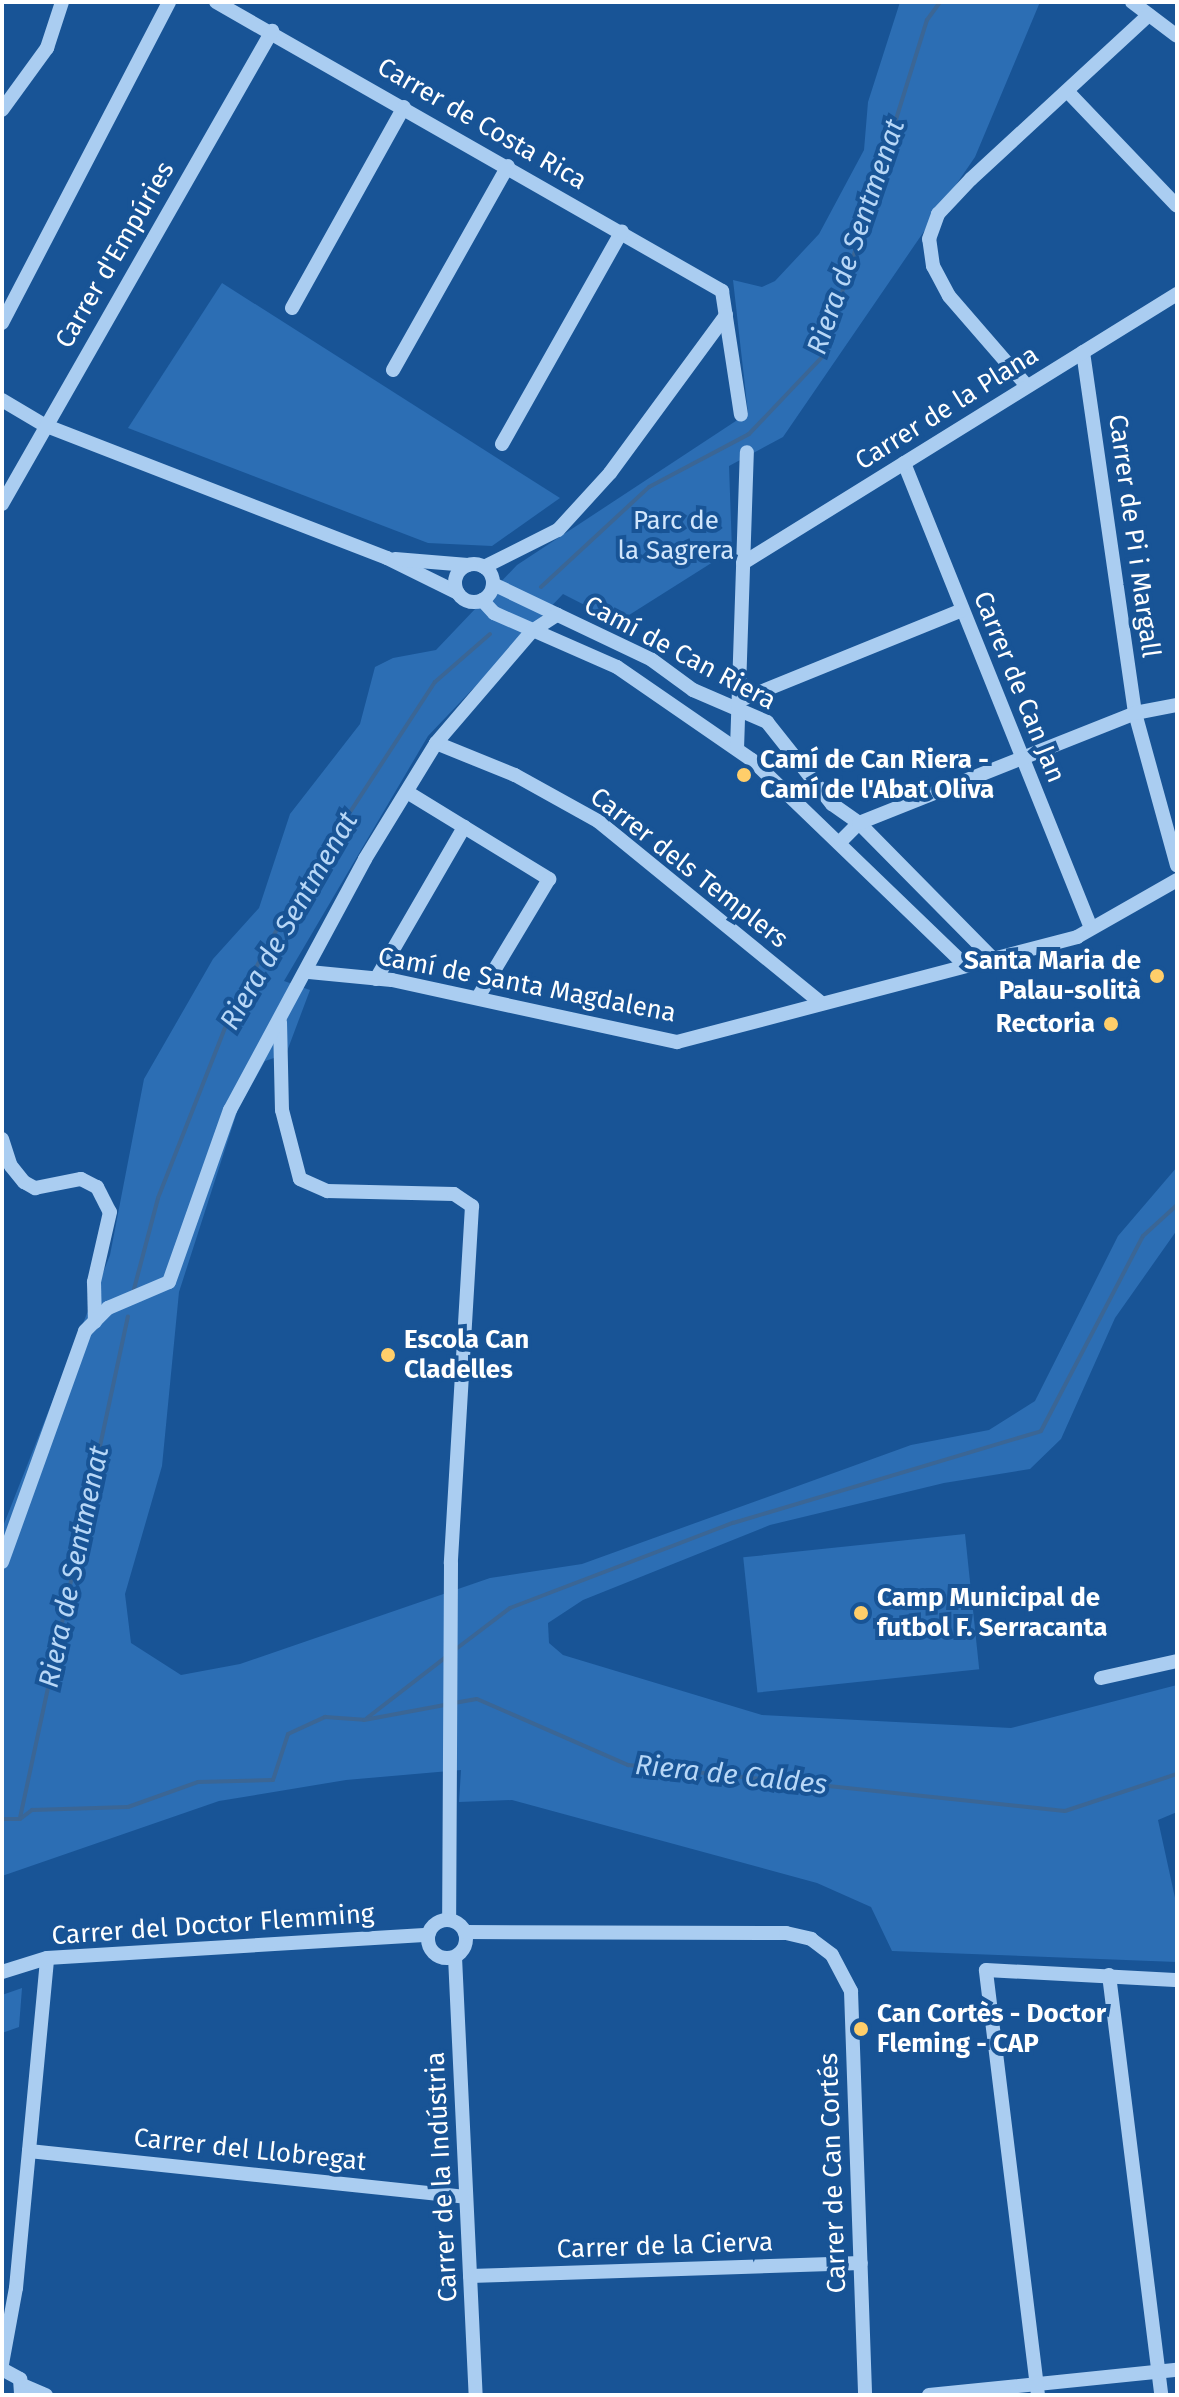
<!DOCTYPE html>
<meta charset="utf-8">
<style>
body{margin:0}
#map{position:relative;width:1179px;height:2397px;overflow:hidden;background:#185496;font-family:"Fira Sans",sans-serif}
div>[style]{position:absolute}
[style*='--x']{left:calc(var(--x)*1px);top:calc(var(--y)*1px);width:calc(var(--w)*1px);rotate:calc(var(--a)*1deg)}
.green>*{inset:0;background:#2c6eb4;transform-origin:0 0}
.stream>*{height:4px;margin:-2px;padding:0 2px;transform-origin:2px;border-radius:2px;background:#3b6695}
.minor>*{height:14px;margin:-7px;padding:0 7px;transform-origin:7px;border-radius:7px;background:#aacdf1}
.minor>.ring{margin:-7px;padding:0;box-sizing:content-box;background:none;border:14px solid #aacdf1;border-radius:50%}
.dots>*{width:22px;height:22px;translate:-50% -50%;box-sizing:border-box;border:4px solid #185496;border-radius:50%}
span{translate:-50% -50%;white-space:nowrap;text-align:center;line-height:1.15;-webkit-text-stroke:8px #185496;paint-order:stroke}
.street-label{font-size:26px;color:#fff}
.park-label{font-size:26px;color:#d1e6fc}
.poi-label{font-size:26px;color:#fff;font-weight:700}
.left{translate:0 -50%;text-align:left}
.right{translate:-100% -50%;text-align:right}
.water-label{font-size:28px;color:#b7d7f7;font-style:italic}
.frame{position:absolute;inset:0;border:4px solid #fff;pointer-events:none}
</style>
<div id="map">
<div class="green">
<i style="clip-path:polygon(900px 2px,1040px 2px,975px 157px,783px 437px,729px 466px,732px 550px,618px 622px,563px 594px,428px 736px,284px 981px,310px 990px,286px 1054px,265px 1061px,238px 1109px,179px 1292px,162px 1466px,125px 1594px,131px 1643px,181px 1675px,240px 1664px,490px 1578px,582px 1564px,911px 1445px,989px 1430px,1035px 1401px,1118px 1236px,1177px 1167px,1177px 1230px,1115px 1318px,1061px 1439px,1030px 1469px,944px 1483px,770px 1525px,583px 1600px,548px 1623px,549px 1643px,563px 1655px,762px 1715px,1011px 1728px,1177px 1685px,1177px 1812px,1158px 1820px,1177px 1907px,1177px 1962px,892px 1951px,871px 1907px,817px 1883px,512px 1800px,459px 1802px,461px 1770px,346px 1780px,219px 1801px,2px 1876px,2px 1529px,110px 1255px,144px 1079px,213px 959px,259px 908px,290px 814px,360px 724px,375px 667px,393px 658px,436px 650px,517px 565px,748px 413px,733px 280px,762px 287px,775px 281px,819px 234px,864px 150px,868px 102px)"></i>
<i style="clip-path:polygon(222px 283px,560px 498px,492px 546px,428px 543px,128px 428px)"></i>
<i style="left:965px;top:1534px;width:136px;height:223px;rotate:84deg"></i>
<i style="clip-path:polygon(22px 1988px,19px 2027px,2px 2033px,2px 1995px)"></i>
</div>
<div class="stream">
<i style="--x:541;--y:587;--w:147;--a:-42.8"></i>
<i style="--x:649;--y:487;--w:113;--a:-27.9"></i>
<i style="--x:749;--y:434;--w:106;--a:-46.5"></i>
<i style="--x:822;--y:357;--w:353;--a:-72.7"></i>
<i style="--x:927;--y:20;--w:22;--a:-54"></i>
<i style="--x:134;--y:1289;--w:94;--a:-75.2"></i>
<i style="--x:158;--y:1198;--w:199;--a:-68.5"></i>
<i style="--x:231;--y:1013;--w:135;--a:-61.2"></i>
<i style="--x:296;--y:895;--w:254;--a:-56.9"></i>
<i style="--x:435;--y:682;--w:73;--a:-41.1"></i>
<i style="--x:456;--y:1649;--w:68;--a:-37.2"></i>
<i style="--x:510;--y:1608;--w:239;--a:-20.9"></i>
<i style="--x:733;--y:1523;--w:321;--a:-16.6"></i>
<i style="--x:1041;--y:1431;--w:220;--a:-62.4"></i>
<i style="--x:1143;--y:1236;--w:46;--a:-42.4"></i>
<i style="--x:454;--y:1703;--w:23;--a:-10"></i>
<i style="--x:477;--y:1699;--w:165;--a:23.6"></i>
<i style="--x:628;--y:1765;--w:439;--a:6"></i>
<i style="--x:1065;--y:1811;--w:118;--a:-18.3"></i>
<i style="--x:367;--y:1718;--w:100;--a:-37.7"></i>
<i style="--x:20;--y:1818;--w:513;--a:-77.86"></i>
<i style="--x:2;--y:1819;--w:18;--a:0"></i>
<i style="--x:20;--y:1819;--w:15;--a:-37"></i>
<i style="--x:32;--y:1810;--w:96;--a:-1.8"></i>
<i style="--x:128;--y:1807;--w:74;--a:-19.7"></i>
<i style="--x:198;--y:1782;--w:75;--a:-1.5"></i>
<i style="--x:273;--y:1780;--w:48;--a:-71.9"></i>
<i style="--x:288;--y:1734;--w:41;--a:-24.7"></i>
<i style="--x:325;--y:1717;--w:39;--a:4"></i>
<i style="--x:364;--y:1720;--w:82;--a:-10.5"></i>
</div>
<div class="minor">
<i style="--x:216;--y:2;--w:583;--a:29.73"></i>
<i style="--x:722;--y:291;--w:125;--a:81.3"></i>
<i style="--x:1132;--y:2;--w:56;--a:37.1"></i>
<i style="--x:1069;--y:93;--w:156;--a:46.3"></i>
<i style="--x:2;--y:110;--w:77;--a:-54"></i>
<i style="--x:47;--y:48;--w:48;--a:-71.9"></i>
<i style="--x:292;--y:308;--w:230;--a:-60.9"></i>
<i style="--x:2;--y:323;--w:362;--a:-62.5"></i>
<i style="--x:1083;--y:352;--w:365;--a:81.8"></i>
<i style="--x:1135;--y:713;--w:158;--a:74.6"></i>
<i style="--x:393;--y:370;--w:234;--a:-60.6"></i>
<i style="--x:1027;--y:386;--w:119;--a:-130.9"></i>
<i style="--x:949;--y:296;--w:34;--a:-118"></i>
<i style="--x:933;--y:266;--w:27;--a:-98"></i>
<i style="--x:929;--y:239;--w:27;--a:-70"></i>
<i style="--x:938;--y:214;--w:48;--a:-46.7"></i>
<i style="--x:971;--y:179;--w:242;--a:-42.7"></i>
<i style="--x:2;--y:400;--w:49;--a:30.8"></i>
<i style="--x:44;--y:425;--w:368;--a:21.2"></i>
<i style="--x:387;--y:558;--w:79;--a:26.2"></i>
<i style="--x:502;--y:444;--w:244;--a:-60.6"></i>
<i style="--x:904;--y:463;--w:501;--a:68.09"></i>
<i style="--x:2;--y:504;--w:545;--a:-60.28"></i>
<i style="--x:395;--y:559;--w:73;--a:4.7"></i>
<i style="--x:743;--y:563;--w:511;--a:-31.79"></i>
<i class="ring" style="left:455px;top:564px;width:24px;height:24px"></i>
<i style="--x:484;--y:567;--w:83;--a:-26.6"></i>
<i style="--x:558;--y:530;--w:77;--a:-47.6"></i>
<i style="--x:610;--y:473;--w:196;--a:-53.7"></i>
<i style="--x:493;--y:584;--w:176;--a:25.5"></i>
<i style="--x:652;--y:660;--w:51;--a:36.2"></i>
<i style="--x:693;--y:690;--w:81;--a:23.4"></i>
<i style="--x:767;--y:722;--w:105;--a:51.6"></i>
<i style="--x:832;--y:804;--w:33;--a:35"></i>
<i style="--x:859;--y:823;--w:192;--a:45.4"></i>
<i style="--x:482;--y:600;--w:18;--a:47"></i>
<i style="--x:494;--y:613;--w:134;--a:23.7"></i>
<i style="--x:617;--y:667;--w:164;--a:34.6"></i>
<i style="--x:752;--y:760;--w:297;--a:43.9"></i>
<i style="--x:743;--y:699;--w:236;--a:-22.1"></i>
<i style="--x:436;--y:743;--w:85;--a:22.1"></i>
<i style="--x:515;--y:775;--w:95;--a:29"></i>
<i style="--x:598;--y:821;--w:286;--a:39.2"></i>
<i style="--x:737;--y:749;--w:297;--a:-88.1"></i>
<i style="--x:407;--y:792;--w:167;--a:31.5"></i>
<i style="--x:549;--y:879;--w:138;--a:121"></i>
<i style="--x:841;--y:841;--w:25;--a:-45"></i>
<i style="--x:859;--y:823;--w:297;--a:-21.7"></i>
<i style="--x:1135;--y:713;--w:43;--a:-10.8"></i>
<i style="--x:309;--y:972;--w:83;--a:5.5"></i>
<i style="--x:392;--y:980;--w:292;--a:12.3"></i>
<i style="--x:677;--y:1042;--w:414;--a:-14.7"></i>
<i style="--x:1077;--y:937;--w:115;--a:-29.7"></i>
<i style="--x:376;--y:979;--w:176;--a:-59.9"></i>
<i style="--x:280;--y:1022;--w:88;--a:88.7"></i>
<i style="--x:282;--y:1110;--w:71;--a:75.4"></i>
<i style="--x:300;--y:1179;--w:30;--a:24"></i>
<i style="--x:327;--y:1191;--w:127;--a:1.4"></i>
<i style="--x:454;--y:1194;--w:22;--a:34"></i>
<i style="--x:472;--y:1206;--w:358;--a:93.4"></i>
<i style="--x:451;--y:1563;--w:357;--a:90.3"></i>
<i style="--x:2;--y:1139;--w:28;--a:72"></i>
<i style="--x:11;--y:1166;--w:21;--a:51"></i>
<i style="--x:24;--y:1182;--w:13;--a:29"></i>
<i style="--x:35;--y:1188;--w:47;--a:-11.1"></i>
<i style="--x:81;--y:1179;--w:18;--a:27"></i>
<i style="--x:97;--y:1187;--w:28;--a:63"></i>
<i style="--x:110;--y:1212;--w:72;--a:102.9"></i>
<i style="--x:94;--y:1282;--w:40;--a:88.6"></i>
<i style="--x:2;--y:1562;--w:245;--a:-70.2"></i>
<i style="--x:85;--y:1331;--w:33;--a:-45"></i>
<i style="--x:108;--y:1308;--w:66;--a:-23.1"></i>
<i style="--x:169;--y:1282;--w:182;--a:-70.5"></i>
<i style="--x:230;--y:1110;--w:285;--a:-61.7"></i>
<i style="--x:365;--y:859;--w:136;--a:-58.5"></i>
<i style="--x:436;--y:743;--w:148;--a:-49.4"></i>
<i style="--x:532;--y:631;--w:30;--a:-33"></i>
<i style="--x:1101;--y:1678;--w:78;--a:-12.6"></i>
<i class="ring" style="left:428px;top:1920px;width:24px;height:24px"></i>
<i style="--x:465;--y:1932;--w:321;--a:0.2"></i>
<i style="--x:786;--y:1933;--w:26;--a:13"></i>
<i style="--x:811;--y:1939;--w:26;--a:37"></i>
<i style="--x:832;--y:1955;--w:41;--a:62.2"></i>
<i style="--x:851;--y:1991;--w:404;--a:88"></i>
<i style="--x:455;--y:1957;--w:439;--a:87.3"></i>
<i style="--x:2;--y:1972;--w:47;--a:-17.3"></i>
<i style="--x:47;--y:1958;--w:382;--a:-3.5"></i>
<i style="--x:1109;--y:1975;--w:423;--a:82.9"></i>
<i style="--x:29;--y:2151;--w:439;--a:6"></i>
<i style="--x:470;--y:2276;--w:391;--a:-1.9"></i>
<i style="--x:2;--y:2364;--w:77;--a:-79.6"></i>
<i style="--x:16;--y:2288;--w:331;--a:-84.6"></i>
<i style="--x:2;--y:2369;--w:21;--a:29"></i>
<i style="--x:20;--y:2379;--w:16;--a:86"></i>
<i style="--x:22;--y:2385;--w:26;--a:23"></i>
<i style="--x:929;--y:2395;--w:249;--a:-5.8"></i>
<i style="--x:1038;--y:2395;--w:428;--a:-97"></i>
<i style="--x:986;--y:1970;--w:189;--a:3"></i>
</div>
<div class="dots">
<i style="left:744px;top:775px;background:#ffce6a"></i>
<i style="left:1157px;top:976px;background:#ffce6a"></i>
<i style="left:1111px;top:1024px;background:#ffce6a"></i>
<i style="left:388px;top:1355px;background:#ffce6a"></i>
<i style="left:861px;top:1613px;background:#ffce6a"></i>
<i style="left:861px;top:2029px;background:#ffce6a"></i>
</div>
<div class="street-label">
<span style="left:482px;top:124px;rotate:30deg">Carrer de Costa Rica</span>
<span style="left:115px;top:255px;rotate:-60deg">Carrer d'Empúries</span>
<span style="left:947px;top:408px;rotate:-32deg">Carrer de la Plana</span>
<span style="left:1134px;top:536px;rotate:82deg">Carrer de Pi i Margall</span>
<span style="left:680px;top:653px;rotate:28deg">Camí de Can Riera</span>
<span style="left:1019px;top:687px;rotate:68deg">Carrer de Can Jan</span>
<span style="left:689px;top:868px;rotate:38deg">Carrer dels Templers</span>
<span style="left:527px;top:985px;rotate:11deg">Camí de Santa Magdalena</span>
<span style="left:213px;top:1925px;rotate:-4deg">Carrer del Doctor Flemming</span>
<span style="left:250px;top:2150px;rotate:6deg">Carrer del Llobregat</span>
<span style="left:833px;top:2173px;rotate:-92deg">Carrer de Can Cortés</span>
<span style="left:442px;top:2177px;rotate:-93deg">Carrer de la Indústria</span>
<span style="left:665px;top:2246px;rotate:-2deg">Carrer de la Cierva</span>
</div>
<div class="park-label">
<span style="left:676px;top:536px">Parc de<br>la Sagrera</span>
</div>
<div class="poi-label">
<span class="left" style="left:760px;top:775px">Camí de Can Riera -<br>Camí de l'Abat Oliva</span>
<span class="right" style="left:1141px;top:976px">Santa Maria de<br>Palau-solità</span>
<span class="right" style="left:1095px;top:1024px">Rectoria</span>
<span class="left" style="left:404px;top:1355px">Escola Can<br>Cladelles</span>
<span class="left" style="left:877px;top:1613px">Camp Municipal de<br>futbol F. Serracanta</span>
<span class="left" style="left:877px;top:2029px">Can Cortès - Doctor<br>Fleming - CAP</span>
</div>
<div class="water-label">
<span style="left:856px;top:237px;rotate:-71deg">Riera de Sentmenat</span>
<span style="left:289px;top:921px;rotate:-60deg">Riera de Sentmenat</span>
<span style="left:74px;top:1567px;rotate:-78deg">Riera de Sentmenat</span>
<span style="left:731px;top:1775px;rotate:6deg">Riera de Caldes</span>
</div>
<div class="frame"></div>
</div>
